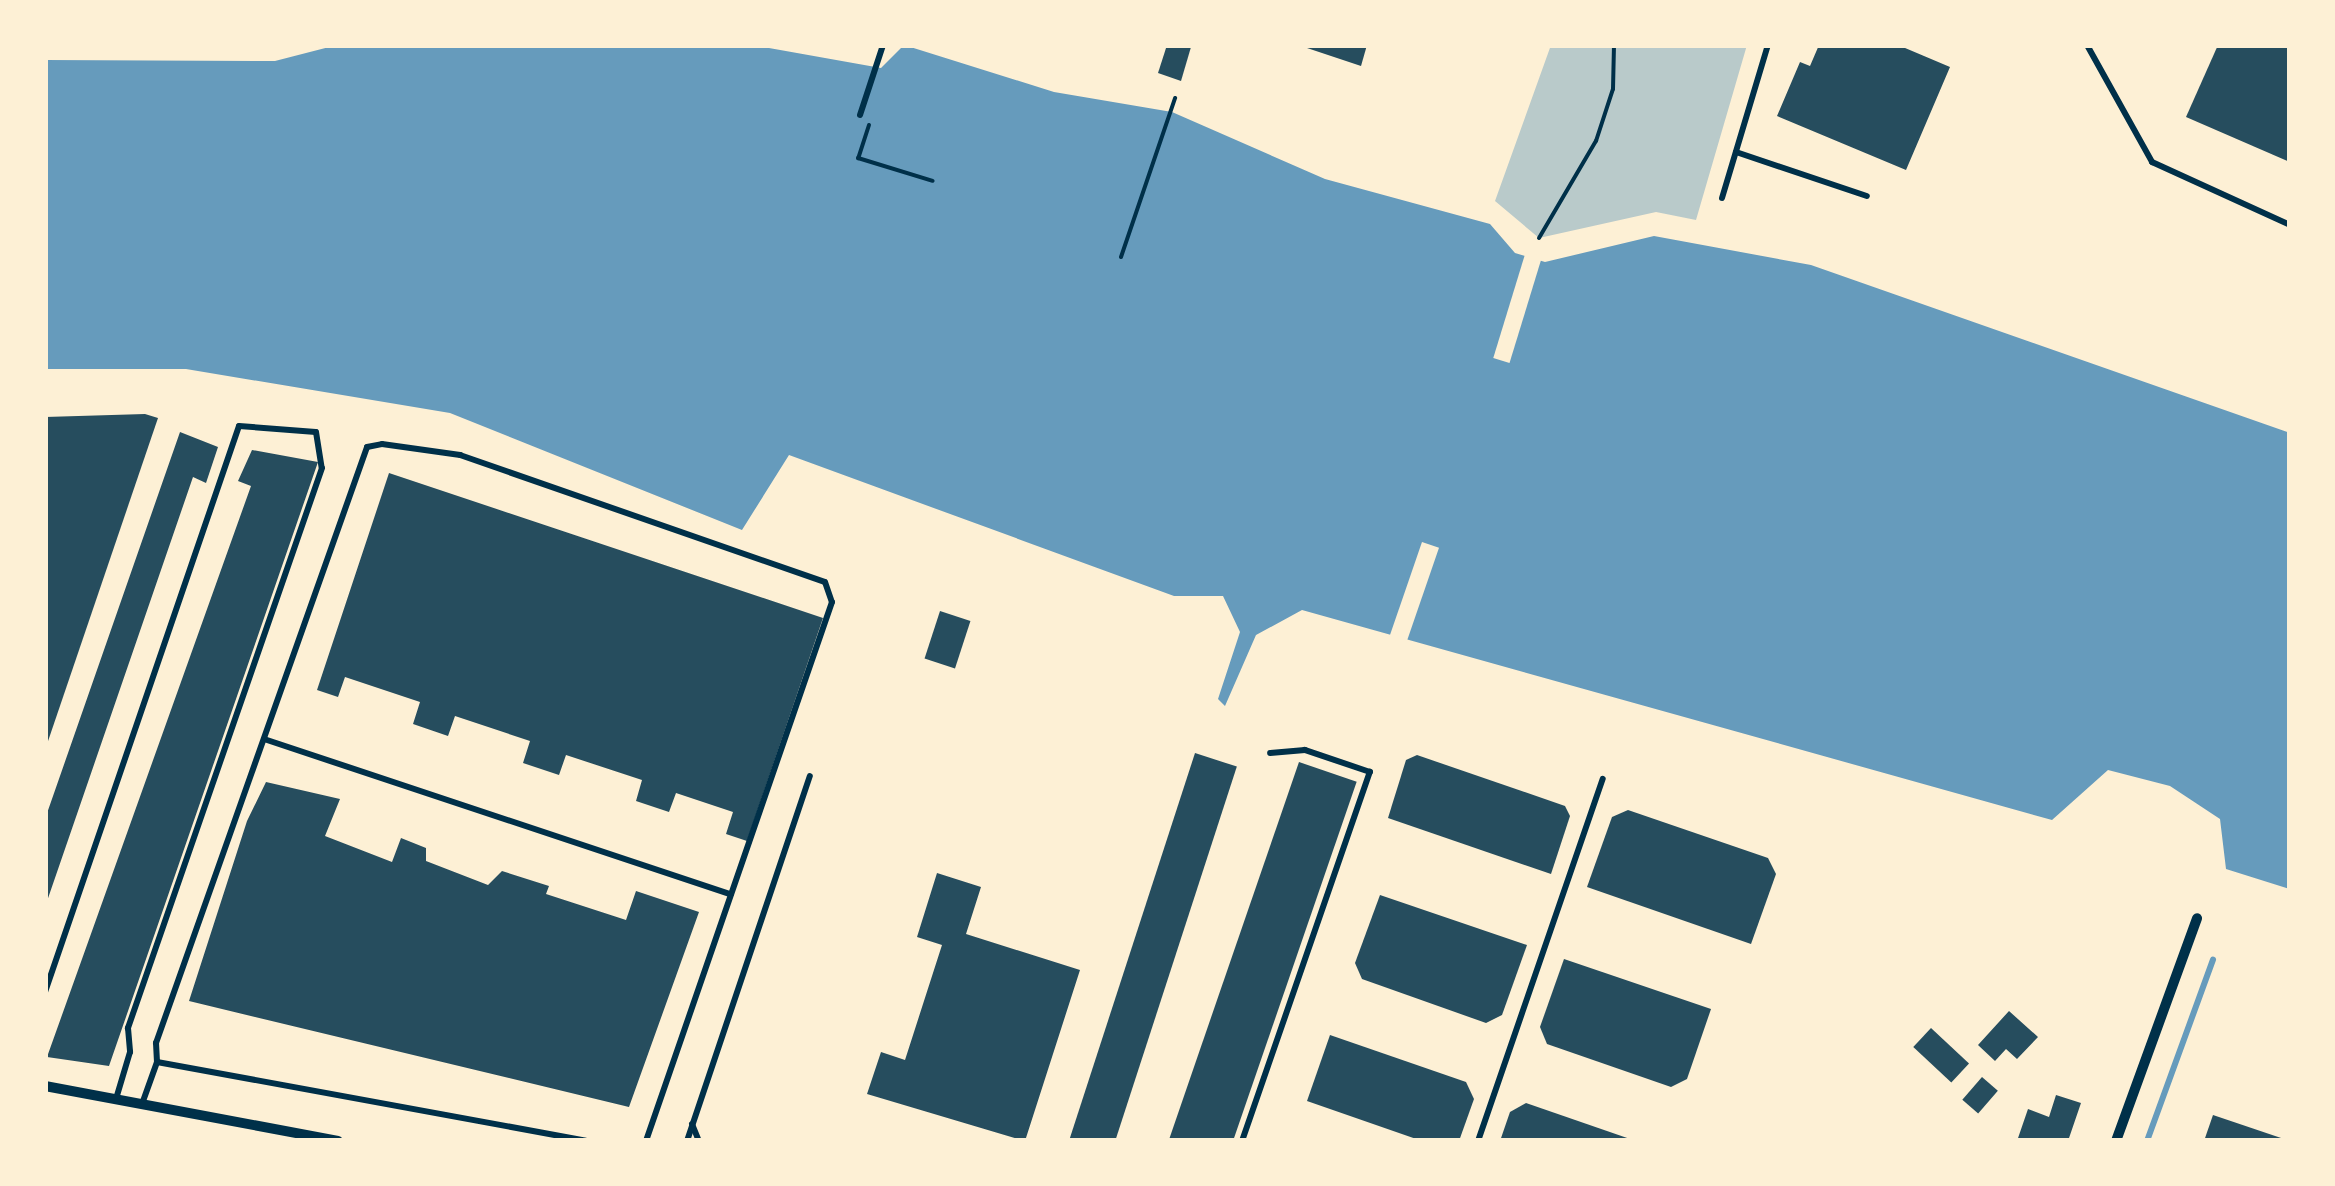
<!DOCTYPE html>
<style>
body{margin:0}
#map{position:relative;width:2335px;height:1186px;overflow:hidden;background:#fdf0d5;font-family:"PT Sans",sans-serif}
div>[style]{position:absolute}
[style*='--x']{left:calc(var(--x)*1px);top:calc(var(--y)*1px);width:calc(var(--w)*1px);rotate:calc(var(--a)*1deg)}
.green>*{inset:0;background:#b9caca}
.water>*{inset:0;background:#669bbc}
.pier>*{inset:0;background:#fdf0d5;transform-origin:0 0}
.stream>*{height:6px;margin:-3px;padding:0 3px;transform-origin:3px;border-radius:3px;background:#669bbc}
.building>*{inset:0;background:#264d5e;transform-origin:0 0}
.path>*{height:4px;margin:-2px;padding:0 2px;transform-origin:2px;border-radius:2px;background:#003049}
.service>*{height:6px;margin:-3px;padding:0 3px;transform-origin:3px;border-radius:3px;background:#003049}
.minor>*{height:10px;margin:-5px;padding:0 5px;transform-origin:5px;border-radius:5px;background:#003049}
span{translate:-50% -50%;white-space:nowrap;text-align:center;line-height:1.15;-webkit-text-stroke:10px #fdf0d5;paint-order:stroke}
.frame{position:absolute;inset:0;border:48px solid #fdf0d5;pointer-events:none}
</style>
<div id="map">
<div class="green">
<i style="clip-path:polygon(1551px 45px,1747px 45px,1696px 220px,1656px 212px,1539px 238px,1495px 201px)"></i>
</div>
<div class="water">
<i style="clip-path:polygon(337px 45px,752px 45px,881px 68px,904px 45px,1054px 92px,1172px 112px,1325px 179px,1490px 224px,1515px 253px,1545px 262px,1654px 236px,1811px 265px,2290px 433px,2290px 889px,2226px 869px,2220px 819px,2170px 786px,2108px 770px,2052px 820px,1302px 610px,1256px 635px,1225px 706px,1218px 699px,1240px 632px,1223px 596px,1174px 596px,789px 455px,742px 530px,450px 413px,186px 369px,45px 369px,45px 60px,275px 61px)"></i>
</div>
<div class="pier">
<i style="left:1526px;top:251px;width:17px;height:112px;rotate:17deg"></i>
<i style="left:1422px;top:542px;width:18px;height:102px;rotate:19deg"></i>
</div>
<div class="stream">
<i style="--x:2147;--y:1141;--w:193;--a:-70"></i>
</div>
<div class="building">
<i style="clip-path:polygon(1167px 45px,1191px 47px,1181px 81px,1158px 73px)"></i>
<i style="clip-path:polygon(1298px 45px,1367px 45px,1361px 66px)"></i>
<i style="clip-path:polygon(1819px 45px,1898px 45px,1950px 67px,1906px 170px,1777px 116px,1800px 62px,1810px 66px)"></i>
<i style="clip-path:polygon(2218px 45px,2290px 45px,2290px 162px,2186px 117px)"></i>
<i style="clip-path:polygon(145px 414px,158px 418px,45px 750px,45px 417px)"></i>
<i style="clip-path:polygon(180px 432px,218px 447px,206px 483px,193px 477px,45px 907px,45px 819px)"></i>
<i style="clip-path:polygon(252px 450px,318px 462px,109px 1066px,47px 1057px,251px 486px,238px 481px)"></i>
<i style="clip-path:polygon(389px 473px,823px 618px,747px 841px,726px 834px,733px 812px,676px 793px,669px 812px,636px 801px,642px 780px,566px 755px,559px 775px,523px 763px,530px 741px,455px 716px,448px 736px,413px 724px,420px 702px,345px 677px,338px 697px,317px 690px)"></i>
<i style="left:940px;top:611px;width:32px;height:50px;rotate:18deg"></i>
<i style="left:1195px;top:753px;width:44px;height:410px;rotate:18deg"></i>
<i style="clip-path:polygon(1417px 755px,1565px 806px,1570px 816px,1551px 874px,1388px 818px,1406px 760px)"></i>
<i style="left:1299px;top:762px;width:61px;height:401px;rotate:19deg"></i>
<i style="clip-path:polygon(266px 782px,340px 799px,325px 836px,392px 862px,401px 838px,426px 848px,426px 861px,488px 885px,502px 871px,549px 886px,546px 894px,626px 920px,636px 891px,699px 912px,629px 1107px,189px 1001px,247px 821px)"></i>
<i style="clip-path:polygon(1628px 810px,1768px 858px,1776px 874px,1751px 944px,1587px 887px,1612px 817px)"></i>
<i style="clip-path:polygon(937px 873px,981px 887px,966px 934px,1080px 970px,1025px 1141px,867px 1094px,881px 1052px,905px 1060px,942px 945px,917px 937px)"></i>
<i style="clip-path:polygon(1380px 895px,1527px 945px,1502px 1015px,1486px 1023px,1362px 979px,1355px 963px)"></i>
<i style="clip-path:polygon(1564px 959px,1711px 1009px,1687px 1079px,1671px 1087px,1547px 1044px,1540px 1027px)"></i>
<i style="clip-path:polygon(2009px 1011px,2038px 1037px,2017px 1059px,2006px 1049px,1995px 1061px,1978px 1045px)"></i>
<i style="left:1931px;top:1028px;width:52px;height:26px;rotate:43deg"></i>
<i style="clip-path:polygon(1330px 1035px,1466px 1082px,1474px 1099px,1459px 1141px,1422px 1141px,1307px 1101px)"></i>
<i style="left:1982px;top:1077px;width:21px;height:30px;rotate:41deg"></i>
<i style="clip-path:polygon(2056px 1095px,2081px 1103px,2068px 1141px,2017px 1141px,2028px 1109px,2049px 1117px)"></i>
<i style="clip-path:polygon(1526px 1103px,1633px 1140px,1633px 1141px,1500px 1141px,1510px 1112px)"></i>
<i style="clip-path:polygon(2213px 1115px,2287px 1140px,2286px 1141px,2204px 1141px)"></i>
</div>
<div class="path">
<i style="--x:869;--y:125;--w:35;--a:108"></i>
<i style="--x:858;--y:158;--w:78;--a:17"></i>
<i style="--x:1539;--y:238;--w:113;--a:-59.6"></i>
<i style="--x:1596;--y:141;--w:55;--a:-71.9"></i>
<i style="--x:1613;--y:89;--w:44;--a:-88.7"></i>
<i style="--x:1121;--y:257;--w:168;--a:-71.2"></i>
</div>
<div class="service">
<i style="--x:2087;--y:45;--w:134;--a:60.9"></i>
<i style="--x:2152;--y:162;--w:152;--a:24.5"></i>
<i style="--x:860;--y:115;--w:74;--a:-71.8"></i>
<i style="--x:1736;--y:152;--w:138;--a:18.6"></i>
<i style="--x:1722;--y:198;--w:160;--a:-73.3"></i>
<i style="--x:264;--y:739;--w:492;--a:18.4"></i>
<i style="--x:45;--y:992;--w:598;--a:-71.08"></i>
<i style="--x:239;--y:426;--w:77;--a:4.5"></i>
<i style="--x:316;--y:432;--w:36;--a:81"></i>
<i style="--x:322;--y:468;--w:593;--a:109.11"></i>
<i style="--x:128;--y:1028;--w:24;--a:85"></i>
<i style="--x:130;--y:1052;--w:49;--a:106.6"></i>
<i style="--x:157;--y:1062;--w:436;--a:10.4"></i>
<i style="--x:142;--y:1104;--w:45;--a:-70.3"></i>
<i style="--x:157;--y:1062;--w:19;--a:-93"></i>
<i style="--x:156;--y:1043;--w:632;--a:-70.5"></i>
<i style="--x:367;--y:447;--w:15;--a:-11"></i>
<i style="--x:382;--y:444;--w:79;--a:8"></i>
<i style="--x:460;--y:455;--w:386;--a:19.2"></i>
<i style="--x:825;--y:582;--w:21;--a:71"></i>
<i style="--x:832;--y:602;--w:570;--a:109.04"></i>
<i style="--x:692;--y:1124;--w:18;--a:68"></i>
<i style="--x:687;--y:1141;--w:385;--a:-71.4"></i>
<i style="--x:1242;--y:1141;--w:391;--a:-70.9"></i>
<i style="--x:1370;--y:772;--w:69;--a:-161.3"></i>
<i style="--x:1305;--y:750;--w:35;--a:175"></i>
<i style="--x:1478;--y:1141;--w:383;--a:-71"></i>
</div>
<div class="minor">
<i style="--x:45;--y:1086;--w:298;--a:10.6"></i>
<i style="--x:2116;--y:1141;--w:237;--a:-70"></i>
</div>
<div class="frame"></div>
</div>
